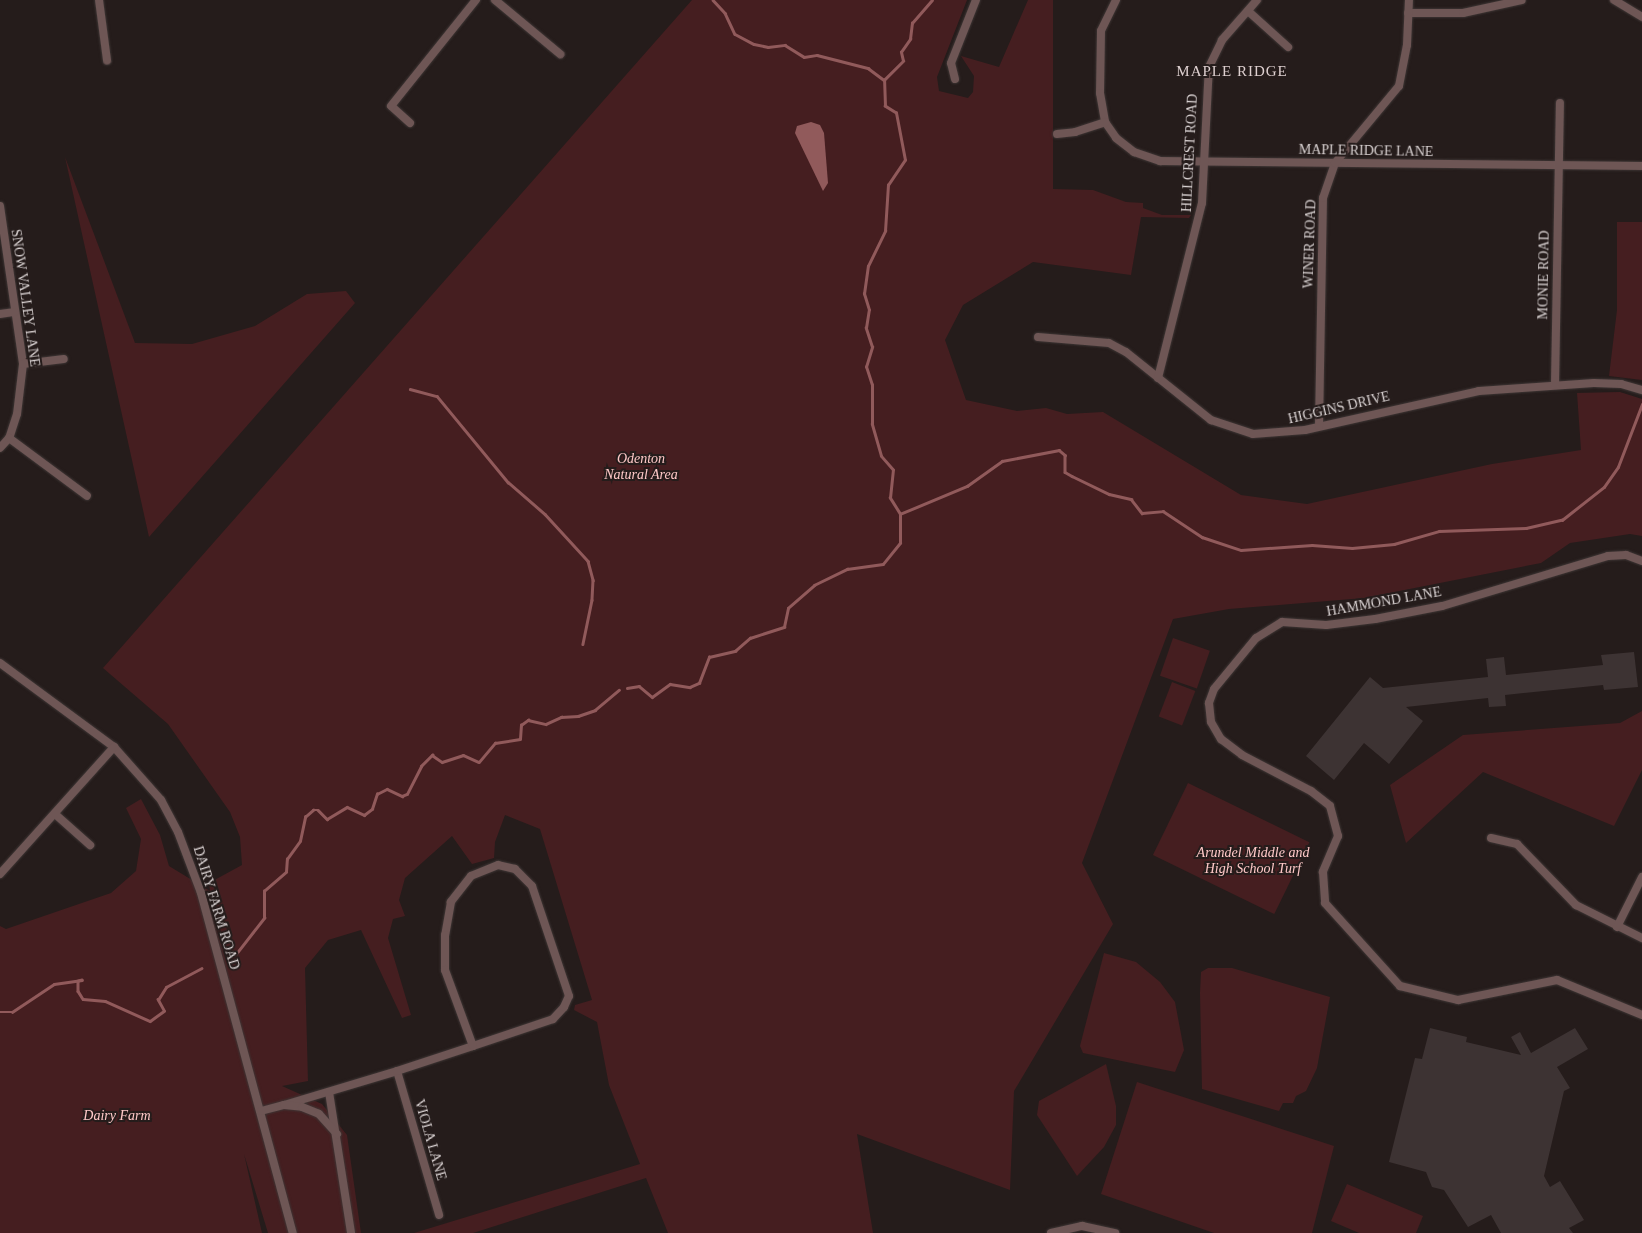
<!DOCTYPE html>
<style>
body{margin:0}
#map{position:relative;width:1642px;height:1233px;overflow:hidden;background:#251c1b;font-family:Georgia,serif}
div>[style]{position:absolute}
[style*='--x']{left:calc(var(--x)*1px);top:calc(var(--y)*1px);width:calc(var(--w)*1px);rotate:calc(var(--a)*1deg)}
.green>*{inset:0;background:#451e20;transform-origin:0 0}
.water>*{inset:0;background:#915a5b}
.stream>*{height:2.5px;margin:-1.25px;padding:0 1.25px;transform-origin:1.25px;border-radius:1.25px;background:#915a5b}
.building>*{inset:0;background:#3d3333}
.roads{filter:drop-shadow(0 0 1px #3e3635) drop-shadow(0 0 1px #3e3635)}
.street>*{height:8px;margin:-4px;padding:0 4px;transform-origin:4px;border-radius:4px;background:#6e5655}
span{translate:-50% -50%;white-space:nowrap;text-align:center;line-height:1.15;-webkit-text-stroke:4px #251c1b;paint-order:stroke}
.street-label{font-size:14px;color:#dad3d3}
.park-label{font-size:14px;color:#fec8c7;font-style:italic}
.neighbourhood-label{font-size:15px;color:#ded0d0;letter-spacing:1px}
</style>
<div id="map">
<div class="green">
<i style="clip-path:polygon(692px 0,967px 0,937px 77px,939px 91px,968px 98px,973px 92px,974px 76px,961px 56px,999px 67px,1028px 0,1053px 0,1053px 189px,1093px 190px,1126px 202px,1143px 203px,1143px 208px,1162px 215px,1191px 215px,1189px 218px,1141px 217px,1131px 275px,1033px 262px,963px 305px,945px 340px,966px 400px,1017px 411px,1046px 408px,1067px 414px,1103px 412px,1241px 495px,1307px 504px,1492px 464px,1581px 450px,1577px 393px,1620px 392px,1642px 399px,1642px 536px,1630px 534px,1570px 543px,1541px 563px,1364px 598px,1229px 609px,1173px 619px,1082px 863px,1113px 924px,1014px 1091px,1010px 1190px,857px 1134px,873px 1233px,668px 1233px,646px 1178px,473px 1233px,414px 1233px,640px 1164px,609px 1085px,597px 1022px,574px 1010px,575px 1005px,592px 1000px,540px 829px,505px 815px,495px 842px,494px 858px,472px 864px,452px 836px,405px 878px,399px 900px,405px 916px,393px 919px,388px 938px,411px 1015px,402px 1018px,361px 930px,328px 940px,305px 968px,308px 1081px,282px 1086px,322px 1104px,347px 1135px,361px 1233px,268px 1233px,244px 1154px,262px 1233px,0 1233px,0 926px,6px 929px,111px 893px,136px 871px,141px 839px,126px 808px,141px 799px,160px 835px,169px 866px,210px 891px,209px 883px,242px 865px,240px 837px,230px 812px,168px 724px,103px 668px)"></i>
<i style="clip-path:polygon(65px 157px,135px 343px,192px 344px,255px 326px,307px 294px,346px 291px,355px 303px,149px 537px)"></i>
<i style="clip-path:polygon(1617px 222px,1642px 222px,1642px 380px,1609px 376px,1617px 310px)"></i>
<i style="left:1173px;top:638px;width:39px;height:40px;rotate:19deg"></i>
<i style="left:1172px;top:682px;width:25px;height:37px;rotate:21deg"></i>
<i style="clip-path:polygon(1642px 711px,1642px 770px,1614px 826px,1483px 772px,1406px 843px,1390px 785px,1463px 735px,1620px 723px)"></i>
<i style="left:1188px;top:783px;width:135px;height:80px;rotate:26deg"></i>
<i style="clip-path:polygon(1104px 953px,1136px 962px,1160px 982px,1175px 1002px,1184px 1050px,1175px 1072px,1083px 1053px,1080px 1046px)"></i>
<i style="clip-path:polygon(1208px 968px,1232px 968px,1330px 997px,1317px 1068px,1306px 1091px,1296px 1096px,1293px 1103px,1283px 1103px,1279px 1111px,1202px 1089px,1200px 993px,1201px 972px)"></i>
<i style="clip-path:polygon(1106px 1064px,1116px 1106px,1116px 1125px,1104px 1147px,1077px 1176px,1037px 1115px,1039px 1101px)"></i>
<i style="clip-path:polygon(1137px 1082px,1334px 1146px,1312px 1233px,1214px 1233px,1101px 1194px)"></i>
<i style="clip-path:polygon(1347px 1184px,1423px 1216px,1416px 1233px,1359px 1233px,1331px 1221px)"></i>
</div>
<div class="water">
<i style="clip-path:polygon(811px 122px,820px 125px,824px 133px,828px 183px,823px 191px,795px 133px,797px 126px)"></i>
</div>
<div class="stream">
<i style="--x:713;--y:0;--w:18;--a:47"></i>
<i style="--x:725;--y:13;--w:23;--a:65"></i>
<i style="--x:735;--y:34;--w:21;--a:28"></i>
<i style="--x:754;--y:44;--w:14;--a:12"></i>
<i style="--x:768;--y:47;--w:17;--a:-7"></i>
<i style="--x:785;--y:45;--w:22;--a:32"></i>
<i style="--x:804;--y:57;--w:13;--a:-9"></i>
<i style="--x:817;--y:55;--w:53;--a:14.3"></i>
<i style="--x:868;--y:68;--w:20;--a:37"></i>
<i style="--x:410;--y:389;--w:28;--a:15"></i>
<i style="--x:437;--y:396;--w:112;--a:50.5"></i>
<i style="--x:508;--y:482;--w:49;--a:40.9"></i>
<i style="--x:545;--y:514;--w:64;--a:47.5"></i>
<i style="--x:588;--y:561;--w:20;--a:75"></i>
<i style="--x:593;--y:580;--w:20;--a:93"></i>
<i style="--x:592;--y:600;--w:45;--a:101.6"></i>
<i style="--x:900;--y:514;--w:73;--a:-22.7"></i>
<i style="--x:967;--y:486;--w:43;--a:-35.5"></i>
<i style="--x:1002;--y:461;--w:58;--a:-10.9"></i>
<i style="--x:1059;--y:450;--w:8;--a:40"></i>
<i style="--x:1065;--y:455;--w:17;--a:90"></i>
<i style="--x:1065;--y:472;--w:8;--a:30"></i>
<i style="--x:1072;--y:476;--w:41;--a:25.9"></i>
<i style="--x:1109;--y:494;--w:23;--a:13"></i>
<i style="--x:1131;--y:499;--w:18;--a:52"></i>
<i style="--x:1142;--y:513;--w:21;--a:-5"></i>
<i style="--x:1163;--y:511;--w:47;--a:33.7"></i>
<i style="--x:1202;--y:537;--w:41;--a:18.4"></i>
<i style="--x:1241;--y:550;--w:71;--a:-4"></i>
<i style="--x:1312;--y:545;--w:40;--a:4.3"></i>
<i style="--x:1352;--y:548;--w:42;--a:-5.4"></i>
<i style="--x:1394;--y:544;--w:47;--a:-16.1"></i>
<i style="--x:1439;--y:531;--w:87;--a:-2"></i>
<i style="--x:1526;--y:528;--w:37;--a:-13"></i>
<i style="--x:1562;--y:520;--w:53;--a:-38.2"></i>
<i style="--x:1604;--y:487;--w:24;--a:-55"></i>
<i style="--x:1618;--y:467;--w:67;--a:-69.1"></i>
<i style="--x:627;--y:688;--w:12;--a:-9"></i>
<i style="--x:639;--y:686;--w:17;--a:40"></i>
<i style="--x:652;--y:697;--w:22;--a:-36"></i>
<i style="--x:670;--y:684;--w:20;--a:9"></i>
<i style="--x:690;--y:687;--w:10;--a:-24"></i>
<i style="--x:699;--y:683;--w:28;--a:-69"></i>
<i style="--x:709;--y:657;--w:27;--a:-13"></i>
<i style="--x:735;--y:651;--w:20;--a:-41"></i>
<i style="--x:750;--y:638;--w:36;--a:-18"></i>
<i style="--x:784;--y:627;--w:19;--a:-78"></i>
<i style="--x:788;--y:608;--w:35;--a:-41"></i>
<i style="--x:814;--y:585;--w:37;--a:-26"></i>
<i style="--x:847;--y:569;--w:36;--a:-8"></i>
<i style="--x:883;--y:564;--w:27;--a:-51"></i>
<i style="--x:900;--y:543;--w:29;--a:-90"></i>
<i style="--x:900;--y:514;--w:19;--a:-122"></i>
<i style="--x:890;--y:498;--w:28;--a:-84"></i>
<i style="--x:893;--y:470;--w:18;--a:-131"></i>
<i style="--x:881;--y:456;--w:33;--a:-106"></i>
<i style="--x:872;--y:424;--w:39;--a:-90"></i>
<i style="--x:872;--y:385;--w:19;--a:-108"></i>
<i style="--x:866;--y:367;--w:21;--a:-73"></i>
<i style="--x:872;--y:347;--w:20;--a:-108"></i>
<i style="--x:866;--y:328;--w:18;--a:-81"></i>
<i style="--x:869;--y:310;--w:17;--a:-107"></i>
<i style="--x:864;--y:294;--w:28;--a:-82"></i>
<i style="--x:868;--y:266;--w:39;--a:-64"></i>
<i style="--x:885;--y:231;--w:46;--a:-86.3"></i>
<i style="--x:888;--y:185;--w:30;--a:-56"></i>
<i style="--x:905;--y:160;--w:48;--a:-100.8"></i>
<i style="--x:896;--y:113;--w:13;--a:-148"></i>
<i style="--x:885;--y:106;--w:26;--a:-92"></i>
<i style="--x:884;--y:80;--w:27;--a:-45"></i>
<i style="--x:903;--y:61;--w:9;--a:-103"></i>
<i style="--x:901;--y:52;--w:16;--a:-55"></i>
<i style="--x:910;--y:39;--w:16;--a:-83"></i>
<i style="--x:912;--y:23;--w:30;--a:-49"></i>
<i style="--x:236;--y:954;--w:46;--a:-52.1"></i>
<i style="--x:264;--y:918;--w:27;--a:-90"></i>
<i style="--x:264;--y:891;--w:29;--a:-41"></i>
<i style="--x:286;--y:872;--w:13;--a:-86"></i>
<i style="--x:287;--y:859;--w:22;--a:-54"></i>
<i style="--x:300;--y:841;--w:25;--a:-78"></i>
<i style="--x:305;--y:817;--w:11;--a:-41"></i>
<i style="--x:313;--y:810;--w:5;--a:0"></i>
<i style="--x:318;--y:810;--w:13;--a:45"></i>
<i style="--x:327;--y:819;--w:23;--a:-31"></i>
<i style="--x:347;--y:807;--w:19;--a:25"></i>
<i style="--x:364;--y:815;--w:10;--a:-37"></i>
<i style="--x:372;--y:809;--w:16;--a:-72"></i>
<i style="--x:377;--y:794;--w:11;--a:-27"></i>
<i style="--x:387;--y:789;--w:17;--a:25"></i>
<i style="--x:402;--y:796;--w:5;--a:-22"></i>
<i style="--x:407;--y:794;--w:31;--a:-63"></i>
<i style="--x:421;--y:766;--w:16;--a:-45"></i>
<i style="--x:432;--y:755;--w:12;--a:35"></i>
<i style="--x:442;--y:762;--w:22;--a:-18"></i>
<i style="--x:463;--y:755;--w:17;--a:24"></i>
<i style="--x:479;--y:762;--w:25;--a:-50"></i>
<i style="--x:495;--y:743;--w:25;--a:-9"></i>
<i style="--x:520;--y:739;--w:14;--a:-86"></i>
<i style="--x:521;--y:725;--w:9;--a:-36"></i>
<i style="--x:528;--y:720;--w:18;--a:13"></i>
<i style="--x:546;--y:724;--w:17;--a:-25"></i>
<i style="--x:561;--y:717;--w:17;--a:-3"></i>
<i style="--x:578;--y:716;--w:18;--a:-19"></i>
<i style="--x:595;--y:710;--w:31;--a:-40"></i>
<i style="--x:0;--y:1012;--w:12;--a:0"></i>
<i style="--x:12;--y:1012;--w:50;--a:-33.7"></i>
<i style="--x:54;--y:984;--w:28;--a:-8"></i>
<i style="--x:82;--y:980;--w:4;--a:166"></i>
<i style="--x:78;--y:981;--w:10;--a:90"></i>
<i style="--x:78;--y:991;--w:9;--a:58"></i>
<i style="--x:83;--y:999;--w:22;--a:5"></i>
<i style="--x:105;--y:1001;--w:49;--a:24"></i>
<i style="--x:150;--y:1021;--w:17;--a:-36"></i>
<i style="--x:164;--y:1011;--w:13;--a:-119"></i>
<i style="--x:158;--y:1000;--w:15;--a:-58"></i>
<i style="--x:166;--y:987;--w:40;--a:-28"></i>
</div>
<div class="building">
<i style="clip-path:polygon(1634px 652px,1638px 687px,1604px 690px,1603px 685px,1505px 695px,1506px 706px,1489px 707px,1488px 698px,1406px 707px,1423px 721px,1389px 764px,1364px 743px,1334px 780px,1306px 756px,1370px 677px,1383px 688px,1488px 677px,1486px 659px,1504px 657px,1506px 675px,1603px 665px,1601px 655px)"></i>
<i style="clip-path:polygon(1430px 1028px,1467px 1037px,1466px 1042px,1521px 1055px,1511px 1037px,1520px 1032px,1531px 1053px,1575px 1028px,1588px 1049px,1557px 1067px,1570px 1088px,1564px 1091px,1544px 1176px,1550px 1187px,1560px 1181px,1584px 1220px,1569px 1228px,1573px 1233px,1501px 1233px,1491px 1215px,1468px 1227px,1444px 1190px,1432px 1187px,1426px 1172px,1389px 1162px,1415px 1058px,1422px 1059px)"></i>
</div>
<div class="roads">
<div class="street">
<i style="--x:99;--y:0;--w:61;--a:82.4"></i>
<i style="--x:495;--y:0;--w:85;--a:39.7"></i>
<i style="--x:1116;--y:0;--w:34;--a:116"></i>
<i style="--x:1101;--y:31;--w:62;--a:90.9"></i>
<i style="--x:1100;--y:93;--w:29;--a:80"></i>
<i style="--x:1105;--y:122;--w:19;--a:55"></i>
<i style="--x:1116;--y:138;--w:23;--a:38"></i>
<i style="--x:1134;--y:152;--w:28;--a:19"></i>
<i style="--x:1160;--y:161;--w:482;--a:0.6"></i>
<i style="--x:1614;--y:0;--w:33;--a:31"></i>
<i style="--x:1248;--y:11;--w:54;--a:42"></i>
<i style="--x:1408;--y:13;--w:55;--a:0"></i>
<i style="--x:1463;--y:13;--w:60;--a:-12.4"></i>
<i style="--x:955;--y:79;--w:16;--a:-104"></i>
<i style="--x:951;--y:63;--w:68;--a:-68.4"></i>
<i style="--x:410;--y:123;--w:25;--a:-138"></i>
<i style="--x:391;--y:106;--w:136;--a:-51.3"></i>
<i style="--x:1057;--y:134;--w:18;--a:-6"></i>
<i style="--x:1075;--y:132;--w:32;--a:-18"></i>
<i style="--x:0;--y:206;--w:160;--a:81.7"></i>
<i style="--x:23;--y:364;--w:50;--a:96.8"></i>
<i style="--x:17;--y:414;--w:25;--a:108"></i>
<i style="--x:9;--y:438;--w:13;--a:132"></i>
<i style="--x:0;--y:314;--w:15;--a:-8"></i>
<i style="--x:1038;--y:337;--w:71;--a:4.8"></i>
<i style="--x:1109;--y:343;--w:19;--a:28"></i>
<i style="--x:1126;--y:352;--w:109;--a:38.7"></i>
<i style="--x:1211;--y:420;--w:44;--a:18.4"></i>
<i style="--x:1253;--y:434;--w:52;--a:-4.4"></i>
<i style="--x:1305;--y:430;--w:178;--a:-12.6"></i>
<i style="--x:1479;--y:391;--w:115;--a:-4"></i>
<i style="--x:1594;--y:383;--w:27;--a:2"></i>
<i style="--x:1621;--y:384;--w:22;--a:16"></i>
<i style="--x:23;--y:364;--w:41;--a:-7"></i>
<i style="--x:1158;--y:378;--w:180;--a:-75.9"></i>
<i style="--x:1202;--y:203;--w:136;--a:-87.1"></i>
<i style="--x:1209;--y:67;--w:30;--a:-64"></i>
<i style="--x:1222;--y:40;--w:53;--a:-48.8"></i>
<i style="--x:1555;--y:385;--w:282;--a:-89"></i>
<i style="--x:1319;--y:426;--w:228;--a:-89"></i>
<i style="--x:1323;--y:198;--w:37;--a:-71"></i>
<i style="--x:1335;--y:163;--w:100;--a:-50.3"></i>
<i style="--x:1399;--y:86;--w:42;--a:-79"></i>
<i style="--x:1407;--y:45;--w:45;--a:-87.5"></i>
<i style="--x:9;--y:438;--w:97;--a:36.6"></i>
<i style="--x:1642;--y:561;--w:17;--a:-159"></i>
<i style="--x:1626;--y:555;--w:18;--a:177"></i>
<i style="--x:1608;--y:556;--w:173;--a:163.2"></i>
<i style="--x:1442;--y:606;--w:68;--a:169"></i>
<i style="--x:1375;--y:619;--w:49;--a:173"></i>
<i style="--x:1326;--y:625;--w:44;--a:-176.1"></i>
<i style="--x:1282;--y:622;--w:31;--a:148"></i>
<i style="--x:1256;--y:638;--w:66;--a:129.5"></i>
<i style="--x:1214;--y:689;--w:15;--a:110"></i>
<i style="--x:1209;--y:703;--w:19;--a:84"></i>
<i style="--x:1211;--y:722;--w:20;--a:60"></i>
<i style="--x:1221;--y:739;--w:26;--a:37"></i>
<i style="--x:1242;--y:755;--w:78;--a:27.6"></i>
<i style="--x:1311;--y:791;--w:24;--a:38"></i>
<i style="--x:1330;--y:806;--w:31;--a:75"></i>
<i style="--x:1338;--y:836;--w:39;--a:113"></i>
<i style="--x:1323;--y:872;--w:31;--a:86"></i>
<i style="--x:1325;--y:903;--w:112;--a:47.9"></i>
<i style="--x:1400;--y:986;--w:60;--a:13.6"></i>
<i style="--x:1458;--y:1000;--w:101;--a:-11.4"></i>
<i style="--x:1557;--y:980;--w:92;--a:22.4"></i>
<i style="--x:0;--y:663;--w:142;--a:36.4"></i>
<i style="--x:114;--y:747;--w:71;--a:48.4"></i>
<i style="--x:161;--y:800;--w:36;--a:62"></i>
<i style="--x:178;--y:832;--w:65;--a:69.3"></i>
<i style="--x:201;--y:893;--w:352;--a:74.9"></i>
<i style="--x:55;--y:814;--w:47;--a:41.5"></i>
<i style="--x:1491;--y:838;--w:27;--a:13"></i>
<i style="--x:1517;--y:844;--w:85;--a:46"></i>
<i style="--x:1576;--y:905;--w:74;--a:26.6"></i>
<i style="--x:0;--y:874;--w:171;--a:-48.1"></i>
<i style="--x:1617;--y:927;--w:56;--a:-63.4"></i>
<i style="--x:397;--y:1071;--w:150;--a:73.7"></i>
<i style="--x:329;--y:1092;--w:143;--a:81.1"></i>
<i style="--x:284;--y:1105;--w:118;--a:-16.7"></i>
<i style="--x:397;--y:1071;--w:80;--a:-18.2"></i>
<i style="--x:473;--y:1046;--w:84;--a:-18.6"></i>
<i style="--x:553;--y:1019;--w:16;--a:-47"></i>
<i style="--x:564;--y:1007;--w:12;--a:-66"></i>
<i style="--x:569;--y:996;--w:116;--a:-108.6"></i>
<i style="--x:532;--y:886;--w:24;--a:-135"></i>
<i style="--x:515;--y:869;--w:17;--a:-167"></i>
<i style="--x:498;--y:865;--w:29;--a:158"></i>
<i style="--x:471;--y:876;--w:33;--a:128"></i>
<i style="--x:451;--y:902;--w:34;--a:100"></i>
<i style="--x:445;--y:935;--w:35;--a:90"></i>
<i style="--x:445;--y:970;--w:81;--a:69.8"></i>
<i style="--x:261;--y:1111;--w:24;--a:-15"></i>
<i style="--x:284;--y:1105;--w:18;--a:6"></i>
<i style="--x:302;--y:1107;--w:18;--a:22"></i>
<i style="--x:319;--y:1114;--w:27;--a:48"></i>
<i style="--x:1051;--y:1233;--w:32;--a:-13"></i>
<i style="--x:1082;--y:1226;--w:34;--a:12"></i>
</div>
</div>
<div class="street-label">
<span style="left:1366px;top:151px;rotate:1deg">MAPLE RIDGE LANE</span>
<span style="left:1190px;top:153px;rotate:-87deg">HILLCREST ROAD</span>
<span style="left:1310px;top:244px;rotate:-88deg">WINER ROAD</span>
<span style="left:1544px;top:275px;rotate:-89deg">MONIE ROAD</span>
<span style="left:25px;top:298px;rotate:82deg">SNOW VALLEY LANE</span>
<span style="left:1339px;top:408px;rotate:-13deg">HIGGINS DRIVE</span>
<span style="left:1384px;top:602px;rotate:-10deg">HAMMOND LANE</span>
<span style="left:216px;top:908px;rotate:73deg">DAIRY FARM ROAD</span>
<span style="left:430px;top:1140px;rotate:74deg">VIOLA LANE</span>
</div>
<div class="park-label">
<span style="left:641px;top:467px">Odenton<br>Natural Area</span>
<span style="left:1253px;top:861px">Arundel Middle and<br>High School Turf</span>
<span style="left:117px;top:1116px">Dairy Farm</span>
</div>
<div class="neighbourhood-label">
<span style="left:1232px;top:72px">MAPLE RIDGE</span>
</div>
</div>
